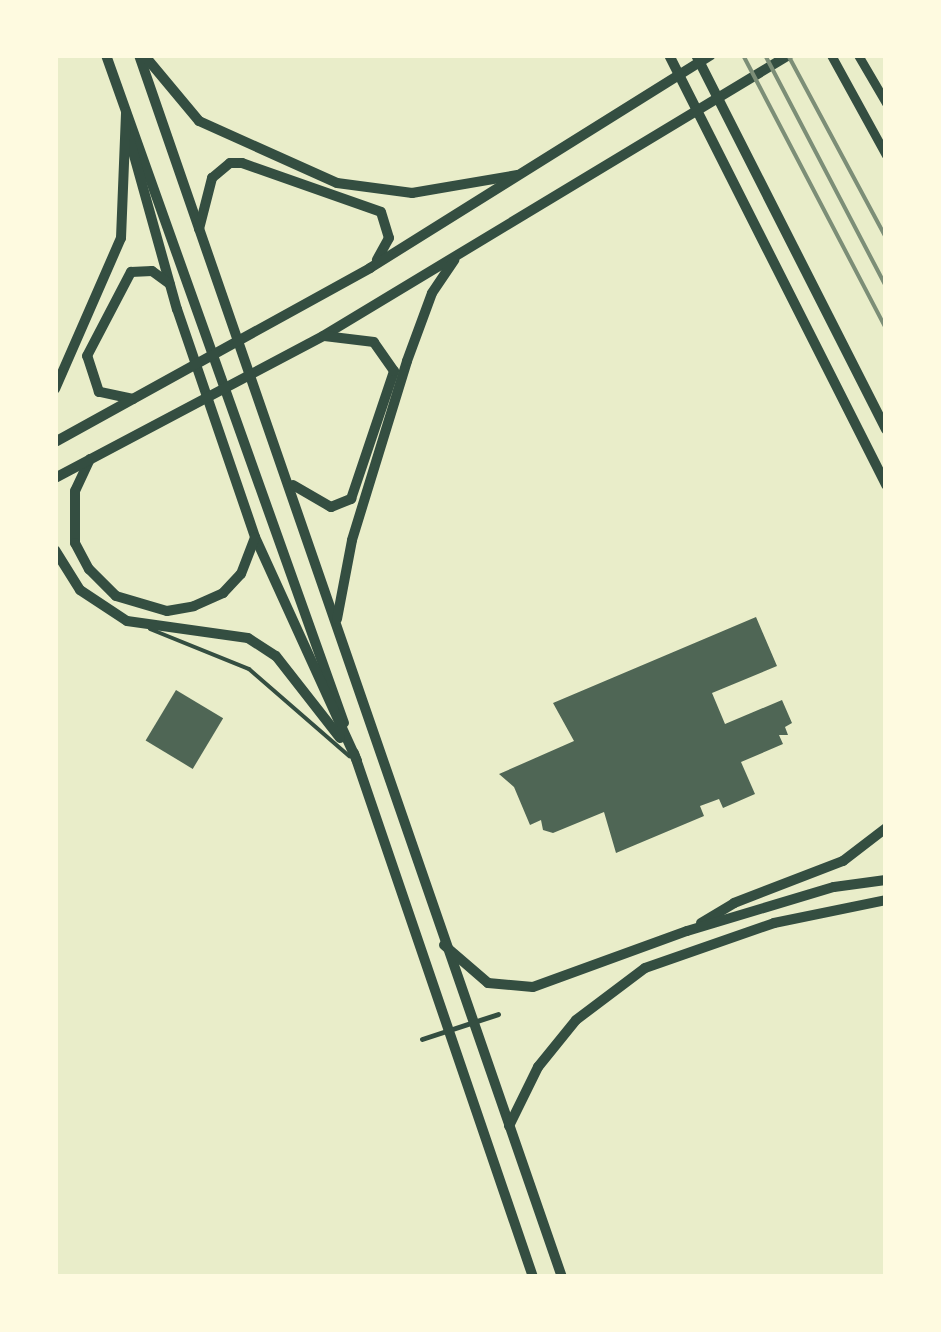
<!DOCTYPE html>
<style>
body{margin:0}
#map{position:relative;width:941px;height:1332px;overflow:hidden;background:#e9edc9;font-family:Cabin,sans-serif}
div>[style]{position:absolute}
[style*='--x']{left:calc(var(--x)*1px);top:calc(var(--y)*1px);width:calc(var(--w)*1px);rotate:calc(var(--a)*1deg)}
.building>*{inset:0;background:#4f6655;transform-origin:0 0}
.service>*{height:4px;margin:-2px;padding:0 2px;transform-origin:2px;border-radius:2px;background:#344e41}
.pedestrian>*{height:5px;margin:-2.5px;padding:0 2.5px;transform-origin:2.5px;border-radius:2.5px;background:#344e41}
.secondary>*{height:9px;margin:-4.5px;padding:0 4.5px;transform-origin:4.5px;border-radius:4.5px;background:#344e41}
.primary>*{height:10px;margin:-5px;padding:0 5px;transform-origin:5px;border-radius:5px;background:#344e41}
.trunk>*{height:10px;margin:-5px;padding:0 5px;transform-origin:5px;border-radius:5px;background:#344e41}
.rail>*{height:4px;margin:-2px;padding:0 2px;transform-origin:2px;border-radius:2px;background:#7c8e77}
span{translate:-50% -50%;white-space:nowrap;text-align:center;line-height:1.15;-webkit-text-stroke:10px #fefae0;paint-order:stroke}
.frame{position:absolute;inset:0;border:58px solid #fefae0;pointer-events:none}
</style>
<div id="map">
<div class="building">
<i style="clip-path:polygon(756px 617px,777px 666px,712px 693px,725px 724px,782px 700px,792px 723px,785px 727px,788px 735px,779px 735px,783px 744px,741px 762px,755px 794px,723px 808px,719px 799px,700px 806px,704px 816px,616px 853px,604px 812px,553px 833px,543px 830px,541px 820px,530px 825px,514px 787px,499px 774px,574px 741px,553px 703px)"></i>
<i style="left:176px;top:690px;width:55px;height:59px;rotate:31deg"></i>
</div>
<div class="service">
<i style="--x:150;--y:629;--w:107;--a:22"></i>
<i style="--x:249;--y:669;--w:133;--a:41"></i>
</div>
<div class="pedestrian">
<i style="--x:422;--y:1039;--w:80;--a:-18.2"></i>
</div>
<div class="secondary">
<i style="--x:831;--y:55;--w:114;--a:61.2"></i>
<i style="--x:858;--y:55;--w:56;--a:59.7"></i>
</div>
<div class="primary">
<i style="--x:106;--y:55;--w:709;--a:70.39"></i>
<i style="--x:139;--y:55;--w:1293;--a:70.91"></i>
<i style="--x:669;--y:55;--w:482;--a:63.2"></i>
<i style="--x:696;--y:55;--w:420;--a:63.1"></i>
<i style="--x:354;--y:753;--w:554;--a:71.14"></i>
<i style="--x:701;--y:923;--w:39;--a:-31"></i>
<i style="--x:734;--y:903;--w:117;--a:-21.1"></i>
<i style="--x:843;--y:861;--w:54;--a:-37.5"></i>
<i style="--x:444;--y:945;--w:58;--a:40.8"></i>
<i style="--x:488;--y:983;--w:45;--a:5.1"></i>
<i style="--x:533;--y:987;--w:164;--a:-20"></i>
<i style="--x:687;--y:931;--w:153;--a:-16.7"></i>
<i style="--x:834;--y:887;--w:52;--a:-7.7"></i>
<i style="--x:509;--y:1126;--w:66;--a:-63.8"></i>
<i style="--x:538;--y:1067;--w:60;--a:-51"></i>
<i style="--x:576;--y:1020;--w:86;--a:-37"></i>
<i style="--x:645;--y:968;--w:137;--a:-19.2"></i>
<i style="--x:774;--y:923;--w:114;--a:-11.6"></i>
</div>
<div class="trunk">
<i style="--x:144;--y:55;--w:86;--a:50.2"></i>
<i style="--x:199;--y:121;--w:151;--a:24.2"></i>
<i style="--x:337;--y:183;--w:76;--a:7.6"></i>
<i style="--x:412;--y:193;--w:107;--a:-9.7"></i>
<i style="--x:128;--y:134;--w:182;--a:74.4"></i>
<i style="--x:177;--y:309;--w:241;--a:71.1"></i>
<i style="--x:255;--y:537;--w:246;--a:65.5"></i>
<i style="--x:199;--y:229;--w:53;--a:-75.7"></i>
<i style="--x:212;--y:178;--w:23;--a:-40"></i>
<i style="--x:230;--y:163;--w:12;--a:0"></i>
<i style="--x:242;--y:163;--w:147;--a:19.4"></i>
<i style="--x:381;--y:212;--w:27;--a:73"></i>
<i style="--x:389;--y:238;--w:25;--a:119"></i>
<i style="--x:55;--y:389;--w:165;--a:-66.4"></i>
<i style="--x:121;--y:238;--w:126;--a:-87.7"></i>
<i style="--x:133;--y:399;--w:35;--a:-168"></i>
<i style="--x:99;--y:392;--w:38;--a:-108"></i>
<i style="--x:87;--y:356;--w:95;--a:-62.4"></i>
<i style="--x:131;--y:272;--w:21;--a:-3"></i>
<i style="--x:152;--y:271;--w:22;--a:36"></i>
<i style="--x:55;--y:442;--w:360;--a:-28.9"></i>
<i style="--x:370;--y:268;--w:402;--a:-32"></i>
<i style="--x:90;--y:459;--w:35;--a:115"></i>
<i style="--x:75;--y:491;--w:52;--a:90"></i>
<i style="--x:75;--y:543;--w:30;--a:62"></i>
<i style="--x:89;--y:569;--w:38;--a:45"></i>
<i style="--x:116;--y:596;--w:53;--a:16.4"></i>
<i style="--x:167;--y:611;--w:27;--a:-10"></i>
<i style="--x:194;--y:606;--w:32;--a:-24"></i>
<i style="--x:223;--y:593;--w:26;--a:-47"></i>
<i style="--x:241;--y:574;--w:39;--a:-69"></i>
<i style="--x:55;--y:478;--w:303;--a:-27.9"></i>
<i style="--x:323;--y:336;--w:544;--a:-31.09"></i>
<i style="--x:293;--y:485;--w:44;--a:30.1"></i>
<i style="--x:331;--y:507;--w:22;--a:-22"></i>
<i style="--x:351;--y:499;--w:135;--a:-71.4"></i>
<i style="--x:394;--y:371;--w:35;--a:-125"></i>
<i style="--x:374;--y:342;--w:50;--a:-173.2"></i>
<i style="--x:55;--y:550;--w:47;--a:58"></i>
<i style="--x:80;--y:590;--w:56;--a:33.4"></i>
<i style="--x:127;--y:621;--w:122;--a:8"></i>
<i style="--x:248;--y:638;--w:33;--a:33"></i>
<i style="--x:276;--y:656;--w:104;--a:52"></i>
<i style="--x:337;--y:619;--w:80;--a:-79.2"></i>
<i style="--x:352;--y:540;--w:187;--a:-72.9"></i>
<i style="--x:407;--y:361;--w:72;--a:-69.8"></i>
<i style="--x:432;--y:293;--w:40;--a:-56"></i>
</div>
<div class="rail">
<i style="--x:743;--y:55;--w:309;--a:62.4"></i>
<i style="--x:765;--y:55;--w:261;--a:62.4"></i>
<i style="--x:788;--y:55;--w:208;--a:61.8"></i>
</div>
<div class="frame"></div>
</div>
